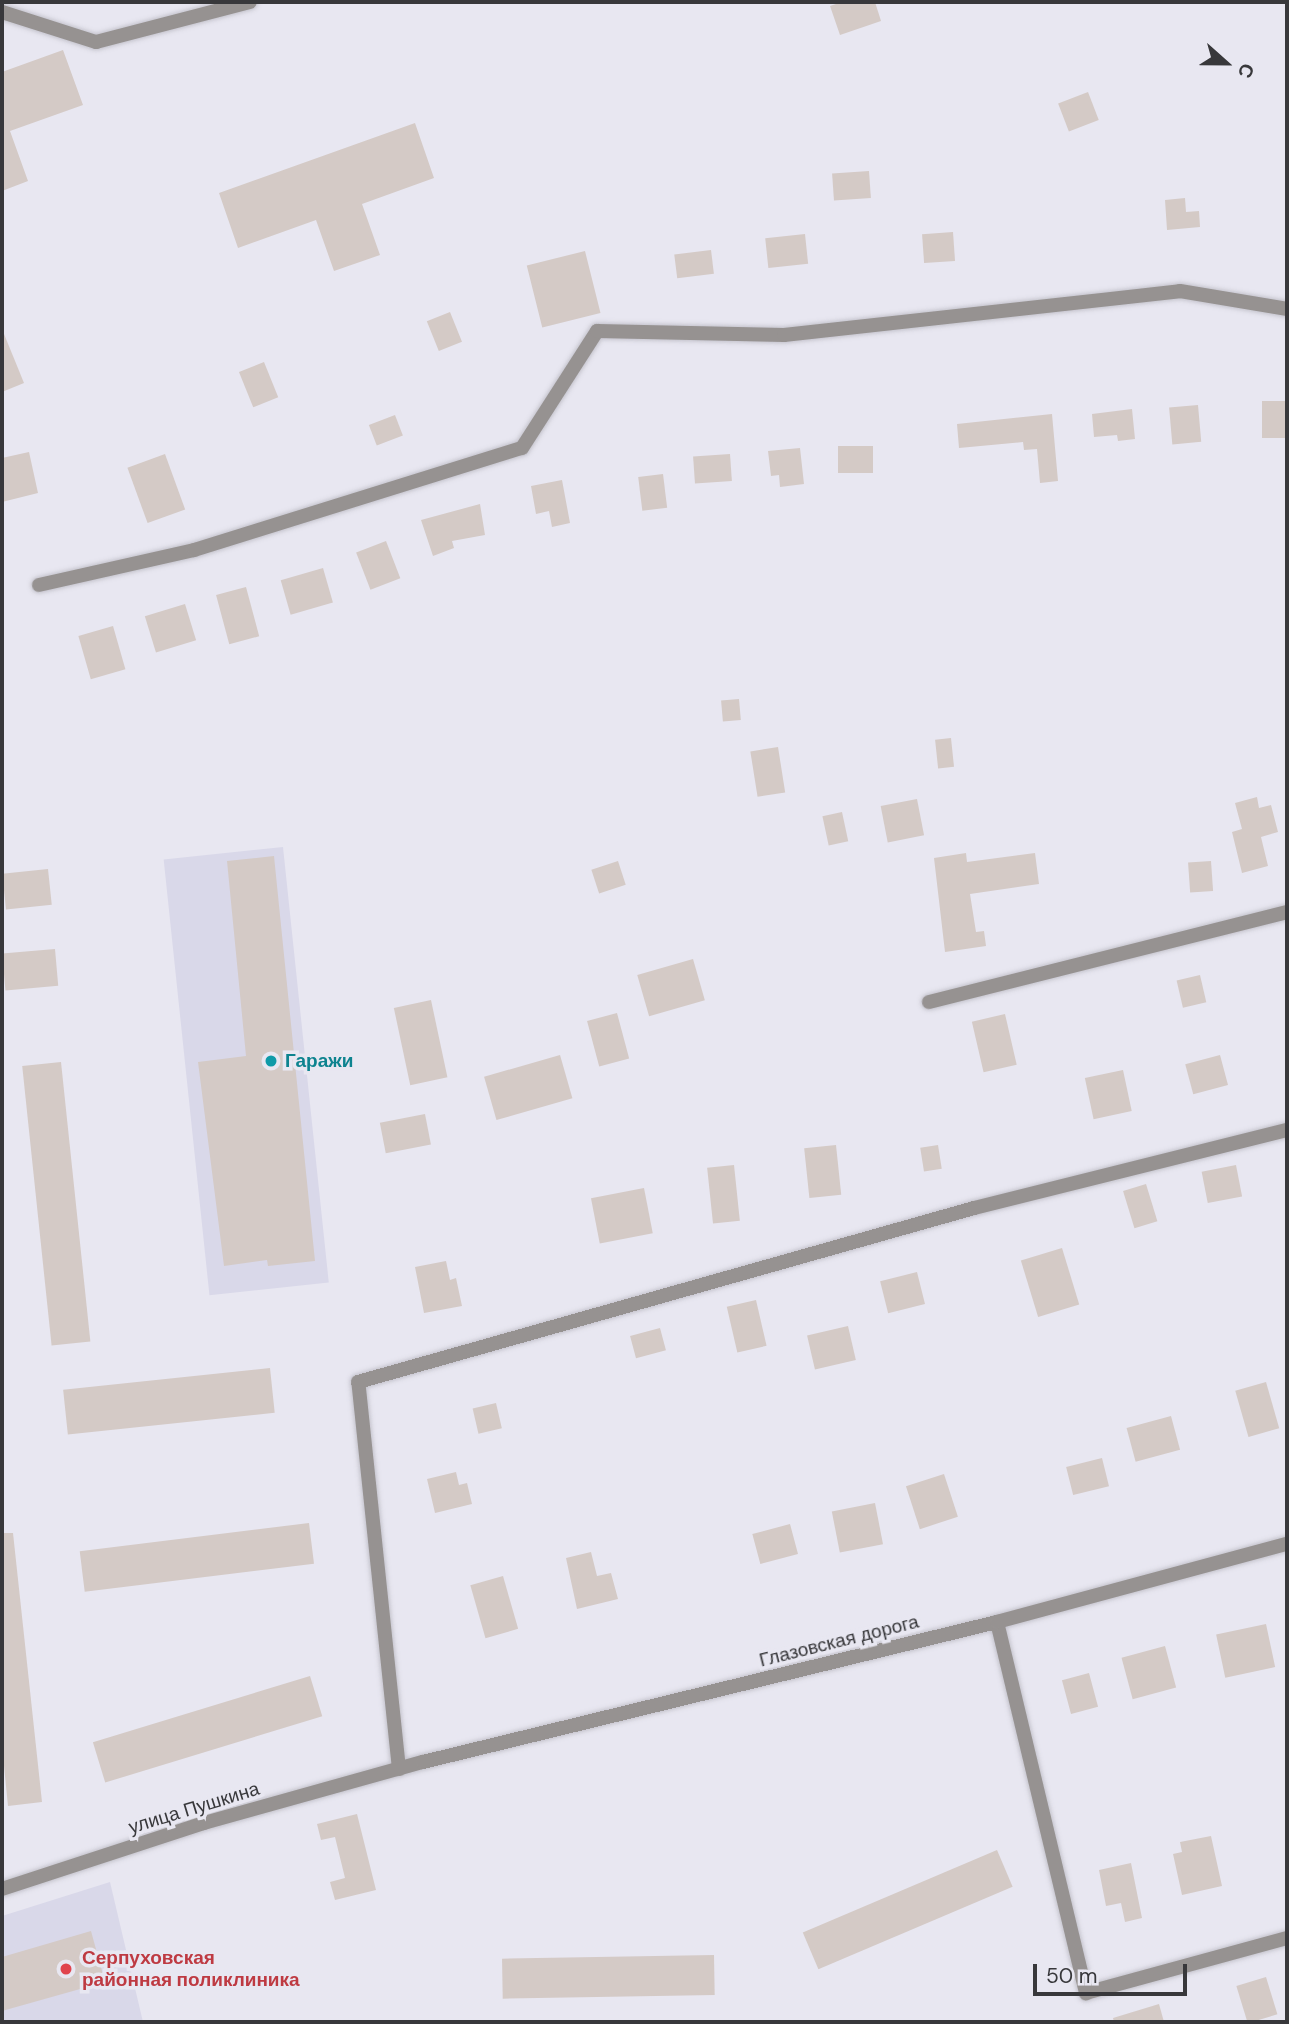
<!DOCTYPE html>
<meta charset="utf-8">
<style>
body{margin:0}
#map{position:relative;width:1289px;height:2024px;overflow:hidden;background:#e8e7f1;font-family:"DM Sans",sans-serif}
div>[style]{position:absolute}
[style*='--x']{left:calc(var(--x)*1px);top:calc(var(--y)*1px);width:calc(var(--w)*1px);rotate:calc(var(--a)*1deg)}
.built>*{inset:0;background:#d9d8e9;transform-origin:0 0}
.building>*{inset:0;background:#d4cac6;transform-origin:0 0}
.roads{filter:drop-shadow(0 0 2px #c5c4cd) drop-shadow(0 0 2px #c5c4cd)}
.minor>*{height:14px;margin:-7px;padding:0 7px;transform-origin:7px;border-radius:7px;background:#969291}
.tertiary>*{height:14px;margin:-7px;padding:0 7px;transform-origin:7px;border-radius:7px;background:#969291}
.dots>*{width:19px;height:19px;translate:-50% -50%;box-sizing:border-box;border:4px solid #e8e7f1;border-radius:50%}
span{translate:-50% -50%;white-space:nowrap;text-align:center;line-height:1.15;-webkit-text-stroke:7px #e8e7f1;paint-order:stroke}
.culture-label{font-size:19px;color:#0d838f;font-weight:700}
.left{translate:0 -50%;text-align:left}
.street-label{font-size:19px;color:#38383b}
.health-label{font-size:19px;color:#be3a42;font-weight:700}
.frame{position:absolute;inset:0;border:4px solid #38383b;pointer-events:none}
.north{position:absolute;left:1191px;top:28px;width:70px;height:70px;-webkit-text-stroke:5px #e8e7f1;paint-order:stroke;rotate:111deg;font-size:19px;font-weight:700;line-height:28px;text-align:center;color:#38383b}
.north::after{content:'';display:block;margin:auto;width:24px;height:32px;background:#38383b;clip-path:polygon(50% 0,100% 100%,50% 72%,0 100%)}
.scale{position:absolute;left:1033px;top:1964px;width:154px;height:32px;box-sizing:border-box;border:4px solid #38383b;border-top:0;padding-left:9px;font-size:21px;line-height:24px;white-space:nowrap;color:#38383b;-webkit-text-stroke:5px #e8e7f1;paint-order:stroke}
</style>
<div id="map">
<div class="built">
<i style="left:283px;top:847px;width:438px;height:120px;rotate:84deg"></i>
<i style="clip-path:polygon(110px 1882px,143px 2022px,2px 2022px,2px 1916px)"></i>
</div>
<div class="building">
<i style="clip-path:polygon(842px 2px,875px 2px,881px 21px,840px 35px,830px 6px)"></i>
<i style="clip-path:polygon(63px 50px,83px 105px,10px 131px,28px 181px,2px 191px,2px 72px)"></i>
<i style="left:1088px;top:92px;width:30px;height:32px;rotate:69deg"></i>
<i style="clip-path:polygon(415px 123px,434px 178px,362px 204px,380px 255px,334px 271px,316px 220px,238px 248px,219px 193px)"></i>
<i style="left:869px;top:171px;width:27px;height:37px;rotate:86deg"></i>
<i style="clip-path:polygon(1185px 198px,1186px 212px,1199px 211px,1200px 227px,1167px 230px,1165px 200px)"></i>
<i style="left:953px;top:232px;width:29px;height:31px;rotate:86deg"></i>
<i style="left:805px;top:234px;width:30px;height:40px;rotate:84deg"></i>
<i style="left:711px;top:250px;width:24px;height:37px;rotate:83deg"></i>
<i style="left:585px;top:251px;width:64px;height:60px;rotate:76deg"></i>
<i style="left:450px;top:312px;width:32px;height:25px;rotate:68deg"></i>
<i style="clip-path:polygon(2px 329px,24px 383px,2px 392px)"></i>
<i style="left:264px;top:362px;width:38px;height:27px;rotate:68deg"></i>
<i style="left:1262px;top:401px;width:25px;height:37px"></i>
<i style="left:1198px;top:405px;width:37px;height:29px;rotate:85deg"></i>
<i style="clip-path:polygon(1132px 409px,1135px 439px,1118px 441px,1117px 435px,1094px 437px,1092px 414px)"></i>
<i style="clip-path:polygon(1052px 414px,1058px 481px,1040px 483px,1037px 449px,1024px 450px,1023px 442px,959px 448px,957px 424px)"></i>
<i style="left:395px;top:415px;width:22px;height:28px;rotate:69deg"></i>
<i style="left:838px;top:446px;width:35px;height:27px"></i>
<i style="clip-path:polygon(800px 448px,804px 484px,780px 487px,779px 475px,771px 476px,768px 451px)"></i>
<i style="clip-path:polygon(29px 452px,38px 493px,2px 502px,2px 458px)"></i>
<i style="left:165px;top:454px;width:59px;height:40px;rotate:70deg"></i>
<i style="left:730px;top:454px;width:27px;height:37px;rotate:86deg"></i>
<i style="left:663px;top:474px;width:34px;height:25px;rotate:83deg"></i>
<i style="clip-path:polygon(562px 480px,570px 523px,552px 527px,549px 511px,536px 514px,531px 486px)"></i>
<i style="clip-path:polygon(480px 504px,485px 535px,452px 541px,454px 548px,433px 556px,421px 520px)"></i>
<i style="left:386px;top:541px;width:40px;height:32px;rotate:69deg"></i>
<i style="left:323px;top:568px;width:36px;height:44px;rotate:74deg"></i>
<i style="left:246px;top:587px;width:51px;height:31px;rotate:75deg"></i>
<i style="left:185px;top:604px;width:38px;height:42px;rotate:73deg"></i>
<i style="left:113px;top:626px;width:45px;height:36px;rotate:74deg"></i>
<i style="left:739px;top:699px;width:21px;height:18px;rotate:85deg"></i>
<i style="left:951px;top:738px;width:29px;height:16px;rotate:84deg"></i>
<i style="left:778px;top:747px;width:46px;height:28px;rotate:81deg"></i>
<i style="clip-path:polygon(1257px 797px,1259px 808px,1271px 805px,1278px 832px,1261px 837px,1268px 866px,1242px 873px,1232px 832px,1242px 829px,1235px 803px)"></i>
<i style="left:917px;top:799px;width:37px;height:37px;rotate:79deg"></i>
<i style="left:842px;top:812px;width:30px;height:20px;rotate:78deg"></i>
<i style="clip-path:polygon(966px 853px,967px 862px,1035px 853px,1039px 884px,970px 894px,976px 932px,984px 931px,986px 946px,945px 952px,934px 858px)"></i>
<i style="clip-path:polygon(274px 856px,315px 1261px,268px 1266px,267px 1260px,224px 1266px,198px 1062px,246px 1056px,227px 861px)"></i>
<i style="left:618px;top:861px;width:25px;height:28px;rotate:72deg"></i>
<i style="left:1211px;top:861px;width:30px;height:23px;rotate:86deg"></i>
<i style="left:48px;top:869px;width:36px;height:46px;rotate:84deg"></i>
<i style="left:55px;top:949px;width:37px;height:53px;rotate:85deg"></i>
<i style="left:693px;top:959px;width:43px;height:58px;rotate:74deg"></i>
<i style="left:1200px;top:975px;width:28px;height:24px;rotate:77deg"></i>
<i style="left:431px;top:1000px;width:79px;height:38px;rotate:78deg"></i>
<i style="left:617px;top:1013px;width:47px;height:31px;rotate:75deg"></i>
<i style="left:1005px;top:1014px;width:52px;height:34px;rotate:77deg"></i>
<i style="left:560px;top:1055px;width:45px;height:79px;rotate:74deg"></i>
<i style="left:1220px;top:1055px;width:31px;height:36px;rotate:75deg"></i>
<i style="left:61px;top:1062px;width:281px;height:39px;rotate:84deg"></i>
<i style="left:1123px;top:1070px;width:42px;height:39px;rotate:78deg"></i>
<i style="left:425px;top:1114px;width:31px;height:46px;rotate:79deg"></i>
<i style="left:836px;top:1145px;width:50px;height:32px;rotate:84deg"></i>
<i style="left:938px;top:1145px;width:24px;height:18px;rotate:81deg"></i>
<i style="left:734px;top:1165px;width:56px;height:27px;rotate:84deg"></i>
<i style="left:1236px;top:1165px;width:32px;height:35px;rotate:79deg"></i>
<i style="left:1146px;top:1184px;width:39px;height:24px;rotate:73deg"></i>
<i style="left:644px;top:1188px;width:46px;height:54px;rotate:79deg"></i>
<i style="left:1062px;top:1248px;width:59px;height:43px;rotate:73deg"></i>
<i style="clip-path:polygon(446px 1261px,450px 1280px,456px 1278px,462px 1306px,424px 1313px,415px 1267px)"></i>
<i style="left:917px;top:1272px;width:33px;height:38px;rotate:76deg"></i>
<i style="left:756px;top:1300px;width:47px;height:30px;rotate:77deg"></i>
<i style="left:848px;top:1326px;width:35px;height:42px;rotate:77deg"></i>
<i style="left:660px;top:1328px;width:23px;height:31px;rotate:75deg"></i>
<i style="left:270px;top:1368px;width:45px;height:208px;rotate:84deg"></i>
<i style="left:1266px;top:1382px;width:48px;height:32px;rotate:74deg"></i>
<i style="left:496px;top:1403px;width:26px;height:24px;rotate:77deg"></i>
<i style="left:1171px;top:1416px;width:35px;height:46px;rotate:75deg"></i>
<i style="left:1102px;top:1458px;width:29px;height:37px;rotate:76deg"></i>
<i style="clip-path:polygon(456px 1472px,459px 1485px,467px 1483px,472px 1504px,435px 1513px,427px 1479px)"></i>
<i style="left:944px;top:1474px;width:45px;height:40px;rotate:72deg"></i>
<i style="left:875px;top:1503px;width:42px;height:44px;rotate:79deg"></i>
<i style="left:309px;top:1523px;width:41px;height:231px;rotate:83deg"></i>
<i style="left:790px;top:1524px;width:31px;height:39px;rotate:75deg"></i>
<i style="clip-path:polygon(2px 1533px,13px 1533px,42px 1802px,8px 1806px,2px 1746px)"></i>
<i style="clip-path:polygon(591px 1552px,597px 1576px,611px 1573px,618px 1599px,577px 1609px,566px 1558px)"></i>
<i style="left:503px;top:1576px;width:55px;height:34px;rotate:74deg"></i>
<i style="left:1266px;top:1624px;width:44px;height:51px;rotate:78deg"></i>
<i style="left:1165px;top:1646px;width:43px;height:45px;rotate:75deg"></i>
<i style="left:1089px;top:1673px;width:35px;height:28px;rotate:75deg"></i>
<i style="left:310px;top:1676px;width:42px;height:227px;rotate:73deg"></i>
<i style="clip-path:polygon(357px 1814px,376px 1890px,335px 1900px,330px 1882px,345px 1878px,335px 1837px,321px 1840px,317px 1824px)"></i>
<i style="clip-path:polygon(1211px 1836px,1222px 1886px,1182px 1895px,1173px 1854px,1182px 1852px,1180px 1842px)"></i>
<i style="left:997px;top:1850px;width:40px;height:211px;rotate:67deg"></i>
<i style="clip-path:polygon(1131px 1863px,1142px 1918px,1125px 1922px,1121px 1903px,1106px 1906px,1099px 1870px)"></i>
<i style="clip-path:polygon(91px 1931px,105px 1982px,2px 2011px,2px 1957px)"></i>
<i style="left:714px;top:1955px;width:40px;height:212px;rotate:89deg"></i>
<i style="left:1266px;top:1977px;width:39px;height:31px;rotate:73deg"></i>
<i style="clip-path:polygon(1159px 2004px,1164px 2022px,1114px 2022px,1113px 2018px)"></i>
</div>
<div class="roads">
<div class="minor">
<i style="--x:2;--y:12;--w:99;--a:17.7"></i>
<i style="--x:96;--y:42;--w:159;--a:-14.6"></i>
<i style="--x:39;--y:585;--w:159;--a:-12.7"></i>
<i style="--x:194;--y:550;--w:343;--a:-17.3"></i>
<i style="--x:522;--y:448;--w:139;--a:-57.3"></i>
<i style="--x:597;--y:331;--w:187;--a:1.2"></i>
<i style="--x:784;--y:335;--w:398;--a:-6.3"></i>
<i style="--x:1180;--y:291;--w:109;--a:9.5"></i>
<i style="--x:929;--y:1002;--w:369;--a:-14.1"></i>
<i style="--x:997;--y:1622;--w:382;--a:76.5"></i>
<i style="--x:1086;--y:1993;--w:208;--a:-15.3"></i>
<i style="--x:399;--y:1769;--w:389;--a:-96"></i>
<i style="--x:358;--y:1382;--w:640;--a:-15.77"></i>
<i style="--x:974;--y:1208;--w:323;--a:-14"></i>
</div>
<div class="tertiary">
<i style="--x:2;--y:1889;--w:213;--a:-18.1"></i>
<i style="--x:204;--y:1823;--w:227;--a:-15.6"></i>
<i style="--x:423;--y:1762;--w:591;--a:-13.71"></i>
<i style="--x:997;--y:1622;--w:300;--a:-15.1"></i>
</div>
</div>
<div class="dots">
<i style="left:271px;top:1061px;background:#0f9aa8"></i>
<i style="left:66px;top:1969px;background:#e0444e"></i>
</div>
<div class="culture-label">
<span class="left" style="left:285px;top:1061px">Гаражи</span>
</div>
<div class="street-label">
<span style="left:839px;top:1641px;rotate:-14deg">Глазовская дорога</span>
<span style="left:194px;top:1808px;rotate:-17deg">улица Пушкина</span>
</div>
<div class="health-label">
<span class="left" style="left:82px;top:1969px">Серпуховская<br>районная поликлиника</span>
</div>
<div class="frame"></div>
<div class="north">С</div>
<div class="scale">50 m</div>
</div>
